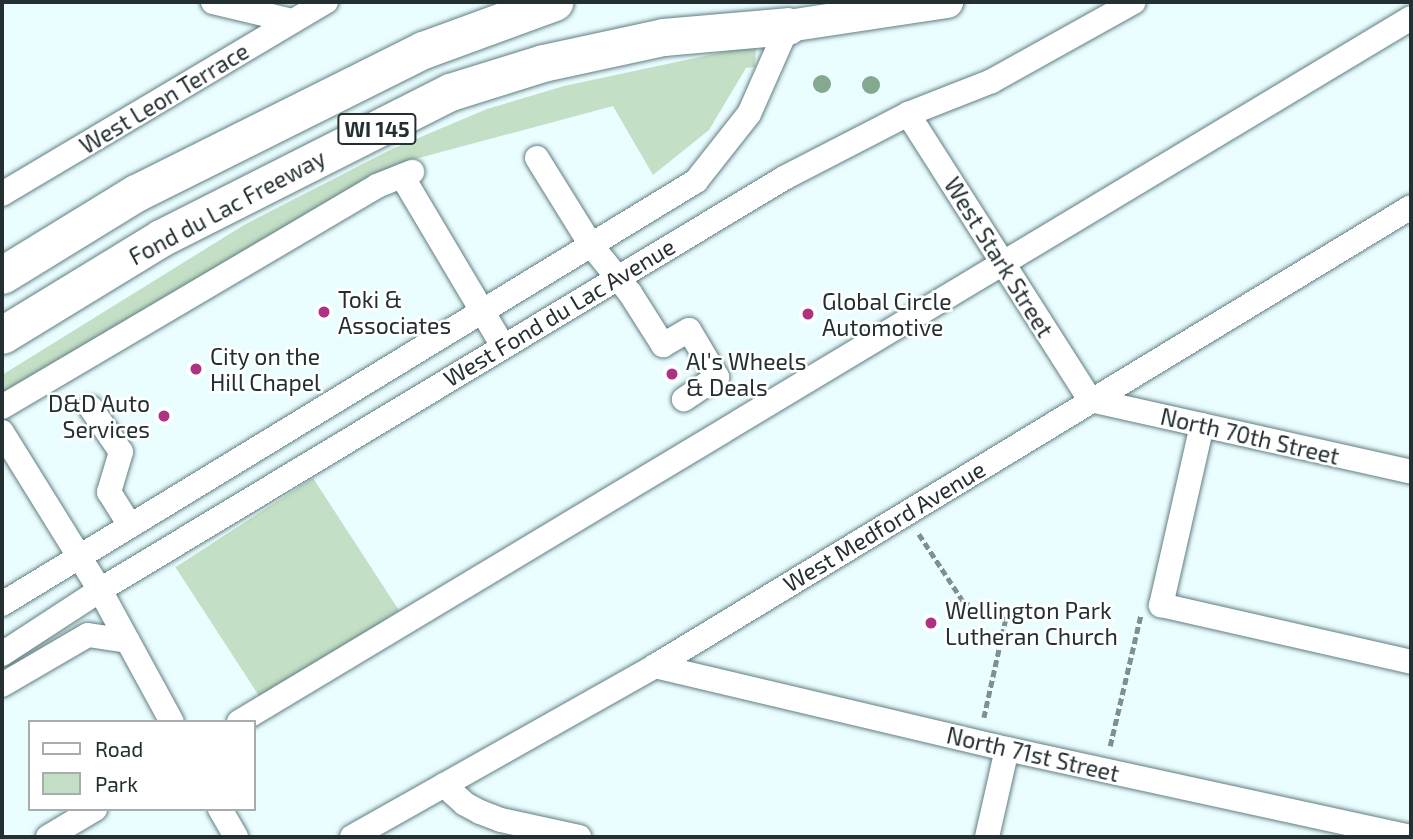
<!DOCTYPE html>
<style>
body{margin:0}
#map{position:relative;width:1413px;height:839px;overflow:hidden;background:#eafdff;font-family:"Exo 2",sans-serif}
div>[style]{position:absolute}
[style*='--x']{left:calc(var(--x)*1px);top:calc(var(--y)*1px);width:calc(var(--w)*1px);rotate:calc(var(--a)*1deg)}
.green>*{inset:0;background:#c3dfc5;transform-origin:0 0}
.path>*{height:4.5px;margin-top:-2.25px;transform-origin:0;background:repeating-linear-gradient(90deg,#808f91 0 7px,transparent 0 10.5px)}
.roads{filter:drop-shadow(0 0 2px #617e81) drop-shadow(0 0 2px #617e81)}
.minor>*{height:24px;margin:-12px;padding:0 12px;transform-origin:12px;border-radius:12px;background:#fff}
.major>*{height:32px;margin:-16px;padding:0 16px;transform-origin:16px;border-radius:16px;background:#fff}
.highway>*{height:37px;margin:-18.5px;padding:0 18.5px;transform-origin:18.5px;border-radius:18.5px;background:#fff}
.trees>*{width:18px;height:18px;margin:-9px;border-radius:50%;background:#84a890}
.dots>*{width:19px;height:19px;translate:-50% -50%;box-sizing:border-box;border:4px solid #fff;border-radius:50%}
span{translate:-50% -50%;white-space:nowrap;text-align:center;line-height:1.15;-webkit-text-stroke:5px #fff;paint-order:stroke}
.shield-label span{padding:2px 5px;background:#fff;border:2px solid;border-radius:5px;-webkit-text-stroke-width:0}
.shield-label{font-size:21px;color:#232f31;font-weight:700}
.street-label{font-size:23px;color:#232f31}
.poi-label{font-size:23px;color:#232f31}
.left{translate:0 -50%;text-align:left}
.right{translate:-100% -50%;text-align:right}
.frame{position:absolute;inset:0;border:4px solid #232f31;pointer-events:none}
.legend{position:absolute;left:28px;top:720px;width:228px;height:91px;box-sizing:border-box;background:#fff;border:2px solid #a7acad;margin:0;padding:9px 12px;list-style:none;font-size:21px;color:#232f31}
.legend li{display:flex;align-items:center;gap:14px;height:35px}
.legend b{width:35px;border:2px solid #a7acad}
</style>
<div id="map">
<div class="green">
<i style="clip-path:polygon(756px 45px,755px 67px,746px 68px,709px 130px,653px 175px,613px 106px,404px 162px,315px 210px,2px 398px,2px 375px,244px 225px,392px 149px,487px 109px,564px 86px)"></i>
<i style="left:313px;top:478px;width:158px;height:164px;rotate:57deg"></i>
</div>
<div class="path">
<i style="--x:919;--y:534;--w:80;--a:56.7"></i>
<i style="--x:963;--y:601;--w:21;--a:31"></i>
<i style="--x:981;--y:612;--w:26;--a:16"></i>
<i style="--x:1006;--y:619;--w:101;--a:102.5"></i>
<i style="--x:1110;--y:746;--w:136;--a:-76.8"></i>
</div>
<div class="roads">
<div class="minor">
<i style="--x:213;--y:2;--w:81;--a:13.5"></i>
<i style="--x:908;--y:114;--w:339;--a:57.5"></i>
<i style="--x:1090;--y:400;--w:329;--a:12.6"></i>
<i style="--x:537;--y:158;--w:102;--a:58.2"></i>
<i style="--x:591;--y:245;--w:62;--a:50.9"></i>
<i style="--x:630;--y:293;--w:62;--a:57.6"></i>
<i style="--x:663;--y:345;--w:30;--a:-30"></i>
<i style="--x:689;--y:330;--w:55;--a:59.2"></i>
<i style="--x:717;--y:377;--w:40;--a:146"></i>
<i style="--x:402;--y:176;--w:198;--a:59.3"></i>
<i style="--x:2;--y:194;--w:377;--a:-30.7"></i>
<i style="--x:2;--y:407;--w:435;--a:-30.5"></i>
<i style="--x:377;--y:186;--w:38;--a:-22"></i>
<i style="--x:91;--y:408;--w:53;--a:55.7"></i>
<i style="--x:121;--y:452;--w:42;--a:106.7"></i>
<i style="--x:109;--y:492;--w:40;--a:58"></i>
<i style="--x:1202;--y:425;--w:185;--a:102.8"></i>
<i style="--x:1161;--y:605;--w:256;--a:12.8"></i>
<i style="--x:2;--y:432;--w:186;--a:58.2"></i>
<i style="--x:100;--y:590;--w:150;--a:61.4"></i>
<i style="--x:2;--y:604;--w:813;--a:-31.36"></i>
<i style="--x:696;--y:181;--w:85;--a:-51.7"></i>
<i style="--x:749;--y:114;--w:96;--a:-66.1"></i>
<i style="--x:2;--y:654;--w:117;--a:-33.1"></i>
<i style="--x:100;--y:590;--w:798;--a:-31.06"></i>
<i style="--x:784;--y:178;--w:140;--a:-27.3"></i>
<i style="--x:908;--y:114;--w:90;--a:-21.4"></i>
<i style="--x:992;--y:81;--w:162;--a:-29.1"></i>
<i style="--x:655;--y:666;--w:362;--a:13.3"></i>
<i style="--x:1007;--y:749;--w:413;--a:12.3"></i>
<i style="--x:2;--y:685;--w:99;--a:-30.2"></i>
<i style="--x:88;--y:635;--w:40;--a:8.5"></i>
<i style="--x:239;--y:722;--w:1367;--a:-30.99"></i>
<i style="--x:444;--y:785;--w:28;--a:42"></i>
<i style="--x:465;--y:804;--w:17;--a:28"></i>
<i style="--x:480;--y:812;--w:22;--a:21"></i>
<i style="--x:501;--y:820;--w:80;--a:12.3"></i>
<i style="--x:220;--y:809;--w:32;--a:60"></i>
<i style="--x:48;--y:837;--w:55;--a:-30.8"></i>
<i style="--x:352;--y:837;--w:348;--a:-29.4"></i>
<i style="--x:655;--y:666;--w:884;--a:-31.26"></i>
<i style="--x:987;--y:837;--w:90;--a:-77.2"></i>
</div>
<div class="major">
<i style="--x:788;--y:26;--w:161;--a:-8.6"></i>
</div>
<div class="highway">
<i style="--x:2;--y:275;--w:157;--a:-31.5"></i>
<i style="--x:136;--y:193;--w:321;--a:-26.5"></i>
<i style="--x:423;--y:50;--w:140;--a:-20.1"></i>
<i style="--x:2;--y:335;--w:186;--a:-31.4"></i>
<i style="--x:161;--y:238;--w:324;--a:-26.8"></i>
<i style="--x:450;--y:92;--w:97;--a:-17.3"></i>
<i style="--x:543;--y:63;--w:123;--a:-12.2"></i>
<i style="--x:663;--y:37;--w:125;--a:-5"></i>
</div>
</div>
<div class="trees">
<i style="left:822px;top:84px"></i>
<i style="left:871px;top:85px"></i>
</div>
<div class="dots">
<i style="left:324px;top:312px;background:#ae3282"></i>
<i style="left:808px;top:314px;background:#ae3282"></i>
<i style="left:196px;top:369px;background:#ae3282"></i>
<i style="left:672px;top:374px;background:#ae3282"></i>
<i style="left:164px;top:416px;background:#ae3282"></i>
<i style="left:931px;top:623px;background:#ae3282"></i>
</div>
<div class="shield-label">
<span style="left:377px;top:129px">WI 145</span>
</div>
<div class="street-label">
<span style="left:164px;top:98px;rotate:-31deg">West Leon Terrace</span>
<span style="left:227px;top:207px;rotate:-28deg">Fond du Lac Freeway</span>
<span style="left:999px;top:257px;rotate:58deg">West Stark Street</span>
<span style="left:559px;top:312px;rotate:-31deg">West Fond du Lac Avenue</span>
<span style="left:1250px;top:436px;rotate:13deg">North 70th Street</span>
<span style="left:884px;top:526px;rotate:-31deg">West Medford Avenue</span>
<span style="left:1033px;top:754px;rotate:13deg">North 71st Street</span>
</div>
<div class="poi-label">
<span class="left" style="left:338px;top:312px">Toki &amp;<br>Associates</span>
<span class="left" style="left:822px;top:314px">Global Circle<br>Automotive</span>
<span class="left" style="left:210px;top:369px">City on the<br>Hill Chapel</span>
<span class="left" style="left:686px;top:374px">Al's Wheels<br>&amp; Deals</span>
<span class="right" style="left:150px;top:416px">D&amp;D Auto<br>Services</span>
<span class="left" style="left:945px;top:623px">Wellington Park<br>Lutheran Church</span>
</div>
<div class="frame"></div>
<ul class="legend">
<li><b style="height:9px;background:#fff"></b>Road</li>
<li><b style="height:19px;background:#c3dfc5"></b>Park</li>
</ul>
</div>
